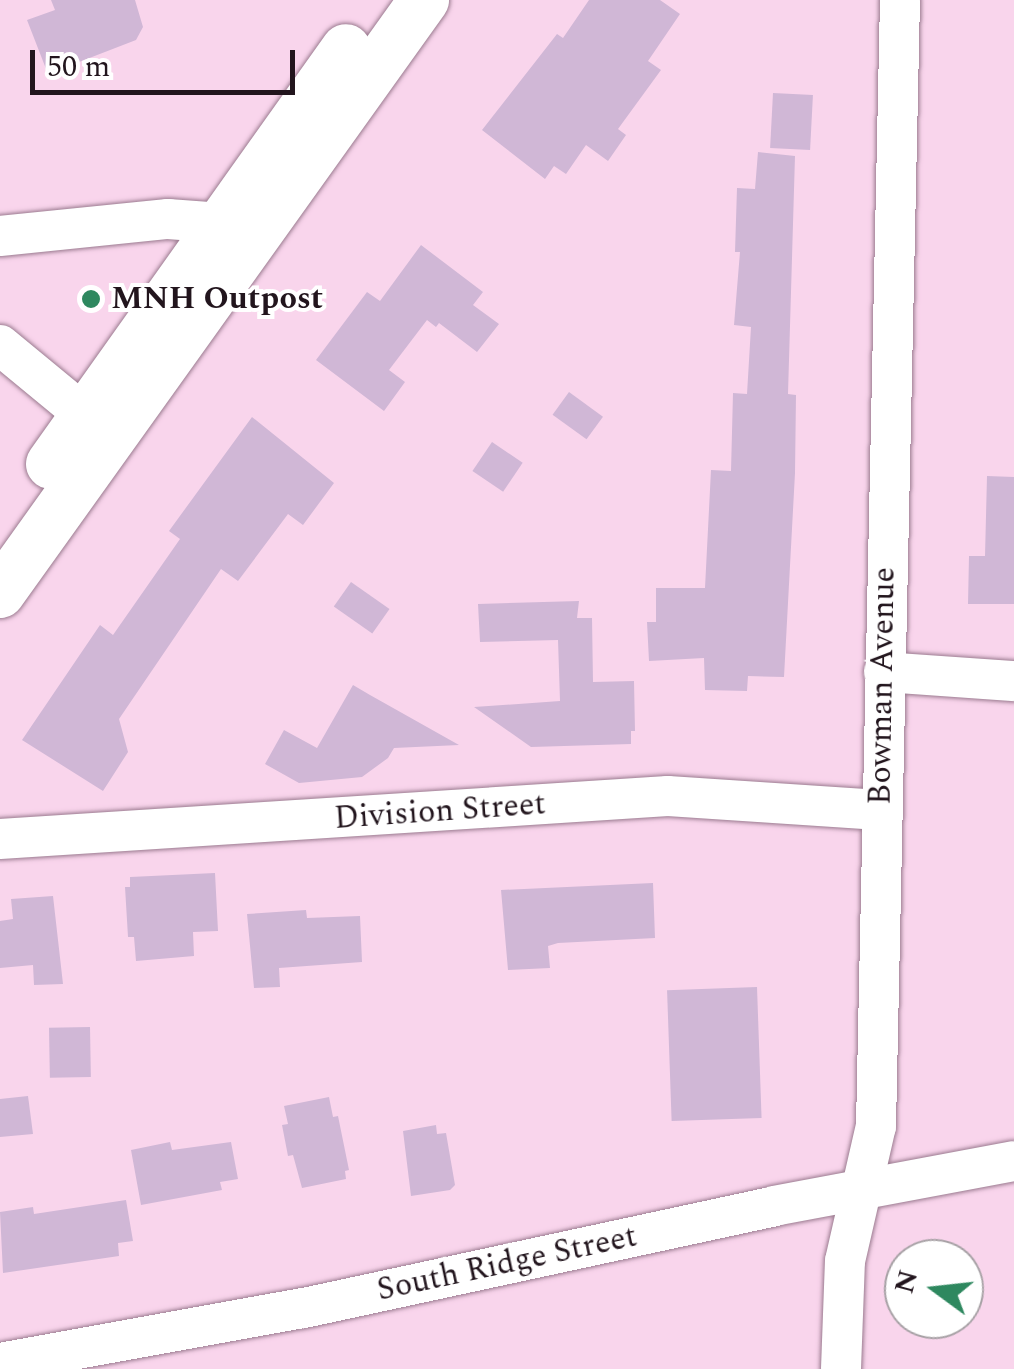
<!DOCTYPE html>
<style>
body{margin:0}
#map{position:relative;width:1014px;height:1369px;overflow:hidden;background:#f9d5ec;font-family:Spectral,serif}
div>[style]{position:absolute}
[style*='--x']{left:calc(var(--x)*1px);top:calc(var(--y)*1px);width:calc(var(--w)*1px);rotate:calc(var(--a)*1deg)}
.building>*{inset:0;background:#d0b7d6;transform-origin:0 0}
.roads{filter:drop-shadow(0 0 2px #9b7b90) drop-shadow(0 0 2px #9b7b90)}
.minor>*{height:40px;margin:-20px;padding:0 20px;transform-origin:20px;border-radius:20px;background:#fff}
.major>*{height:50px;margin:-25px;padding:0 25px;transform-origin:25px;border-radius:25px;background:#fff}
.dots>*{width:28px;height:28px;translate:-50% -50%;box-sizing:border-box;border:5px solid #fff;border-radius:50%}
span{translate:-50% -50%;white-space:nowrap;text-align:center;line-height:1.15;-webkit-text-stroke:8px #fff;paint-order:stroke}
.poi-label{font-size:32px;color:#22151d;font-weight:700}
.left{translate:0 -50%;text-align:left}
.street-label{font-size:32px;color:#22151d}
.north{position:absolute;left:884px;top:1239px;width:100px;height:100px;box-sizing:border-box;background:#fff;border:2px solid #a7a1a5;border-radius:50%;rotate:285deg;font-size:28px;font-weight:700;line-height:40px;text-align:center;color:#22151d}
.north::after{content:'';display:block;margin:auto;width:35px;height:45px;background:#2e885f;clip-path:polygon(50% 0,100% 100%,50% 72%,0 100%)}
.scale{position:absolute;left:30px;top:50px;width:265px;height:45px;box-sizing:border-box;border:5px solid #22151d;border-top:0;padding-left:12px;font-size:30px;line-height:35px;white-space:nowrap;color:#22151d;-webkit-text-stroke:8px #fff;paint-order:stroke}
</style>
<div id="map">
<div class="building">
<i style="clip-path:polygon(51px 0,135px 0,143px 27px,136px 40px,48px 74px,27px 20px,55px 10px)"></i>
<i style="clip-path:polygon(589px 0,660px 0,680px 14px,648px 61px,661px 70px,618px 129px,626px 135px,608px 161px,586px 145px,566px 174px,554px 166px,545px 179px,482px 130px,557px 34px,563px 38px)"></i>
<i style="left:773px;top:93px;width:40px;height:55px;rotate:3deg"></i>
<i style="clip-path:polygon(758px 152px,795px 156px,788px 394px,796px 395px,795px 473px,784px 677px,748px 676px,747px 691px,705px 690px,704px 658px,649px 661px,647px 622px,656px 622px,656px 588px,705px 588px,711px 470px,731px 471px,733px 393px,747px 394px,751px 327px,734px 325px,740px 252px,735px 252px,737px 188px,755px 189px)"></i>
<i style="clip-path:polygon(421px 245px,483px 292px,473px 305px,499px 324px,477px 352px,439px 323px,436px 327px,427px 320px,389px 370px,405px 382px,384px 411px,316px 360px,367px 292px,380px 301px)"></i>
<i style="left:569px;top:392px;width:42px;height:28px;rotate:36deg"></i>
<i style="clip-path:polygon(252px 417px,334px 483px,303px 525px,288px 514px,238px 581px,221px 569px,119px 719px,128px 752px,103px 791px,22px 740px,100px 625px,113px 635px,180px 539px,169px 531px)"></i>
<i style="left:492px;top:442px;width:37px;height:35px;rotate:34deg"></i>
<i style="clip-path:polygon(987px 476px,1014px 477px,1014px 604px,968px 604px,969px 556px,985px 556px)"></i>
<i style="left:351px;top:582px;width:47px;height:30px;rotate:35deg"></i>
<i style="clip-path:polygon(579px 601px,577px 618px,592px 618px,593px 682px,634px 681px,635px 731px,631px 731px,631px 744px,531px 747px,474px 707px,560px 701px,558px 640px,480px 642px,478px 604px)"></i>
<i style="clip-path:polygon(353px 685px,370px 695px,459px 745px,394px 748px,388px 758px,362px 777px,299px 783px,265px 764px,284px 730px,317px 748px)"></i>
<i style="clip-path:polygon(215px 873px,218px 931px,193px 932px,194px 956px,136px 961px,134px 937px,128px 937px,125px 887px,130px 887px,130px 877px)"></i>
<i style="clip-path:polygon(653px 883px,655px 938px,558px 943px,548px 946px,550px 968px,508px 970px,501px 890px)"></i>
<i style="clip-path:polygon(53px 896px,63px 984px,34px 985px,33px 965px,0 968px,0 921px,13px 919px,11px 899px)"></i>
<i style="clip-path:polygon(306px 910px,307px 918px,360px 916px,362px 962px,279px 968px,280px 987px,254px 988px,247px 914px)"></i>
<i style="left:757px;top:987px;width:131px;height:90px;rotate:88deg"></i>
<i style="left:90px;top:1027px;width:50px;height:41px;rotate:89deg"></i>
<i style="clip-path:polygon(28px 1096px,33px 1134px,0 1137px,0 1099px)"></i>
<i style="clip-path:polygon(329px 1097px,333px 1117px,338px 1116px,349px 1170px,345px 1171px,346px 1179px,302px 1188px,293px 1155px,288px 1156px,282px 1125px,288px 1124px,284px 1106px)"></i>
<i style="clip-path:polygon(436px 1125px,437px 1134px,446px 1133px,455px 1185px,450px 1190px,411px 1196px,403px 1131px)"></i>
<i style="clip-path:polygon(170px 1142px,172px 1150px,231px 1142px,238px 1179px,220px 1182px,222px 1190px,141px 1205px,131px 1150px)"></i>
<i style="clip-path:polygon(126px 1200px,133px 1241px,118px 1243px,119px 1256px,3px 1273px,0 1212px,33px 1207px,34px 1214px)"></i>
</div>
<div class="roads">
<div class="minor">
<i style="--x:0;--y:236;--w:169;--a:-5.8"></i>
<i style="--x:168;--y:219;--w:54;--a:4.2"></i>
<i style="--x:222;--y:223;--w:27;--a:31"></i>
<i style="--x:0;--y:345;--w:110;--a:39.5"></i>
<i style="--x:85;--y:415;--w:32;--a:-18"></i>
<i style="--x:884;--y:672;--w:130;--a:4"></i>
<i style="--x:0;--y:839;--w:669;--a:-3.68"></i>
<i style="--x:668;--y:796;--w:212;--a:3.8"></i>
<i style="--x:0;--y:1363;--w:309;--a:-10.3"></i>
<i style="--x:304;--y:1308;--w:481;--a:-12.2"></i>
<i style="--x:774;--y:1206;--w:244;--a:-10.6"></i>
<i style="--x:841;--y:1369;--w:108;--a:-87.9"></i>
<i style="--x:845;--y:1261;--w:139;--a:-77.1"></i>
<i style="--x:876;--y:1126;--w:1126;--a:-88.78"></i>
</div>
<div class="major">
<i style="--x:51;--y:464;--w:509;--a:-54.59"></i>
<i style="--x:0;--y:593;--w:729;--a:-54.43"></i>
</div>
</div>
<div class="dots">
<i style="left:91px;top:299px;background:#2e885f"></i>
</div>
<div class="poi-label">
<span class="left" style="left:111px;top:299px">MNH Outpost</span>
</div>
<div class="street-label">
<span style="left:883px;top:686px;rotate:-89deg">Bowman Avenue</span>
<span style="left:440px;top:812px;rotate:-4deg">Division Street</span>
<span style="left:507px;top:1264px;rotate:-12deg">South Ridge Street</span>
</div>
<div class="north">N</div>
<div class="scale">50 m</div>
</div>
